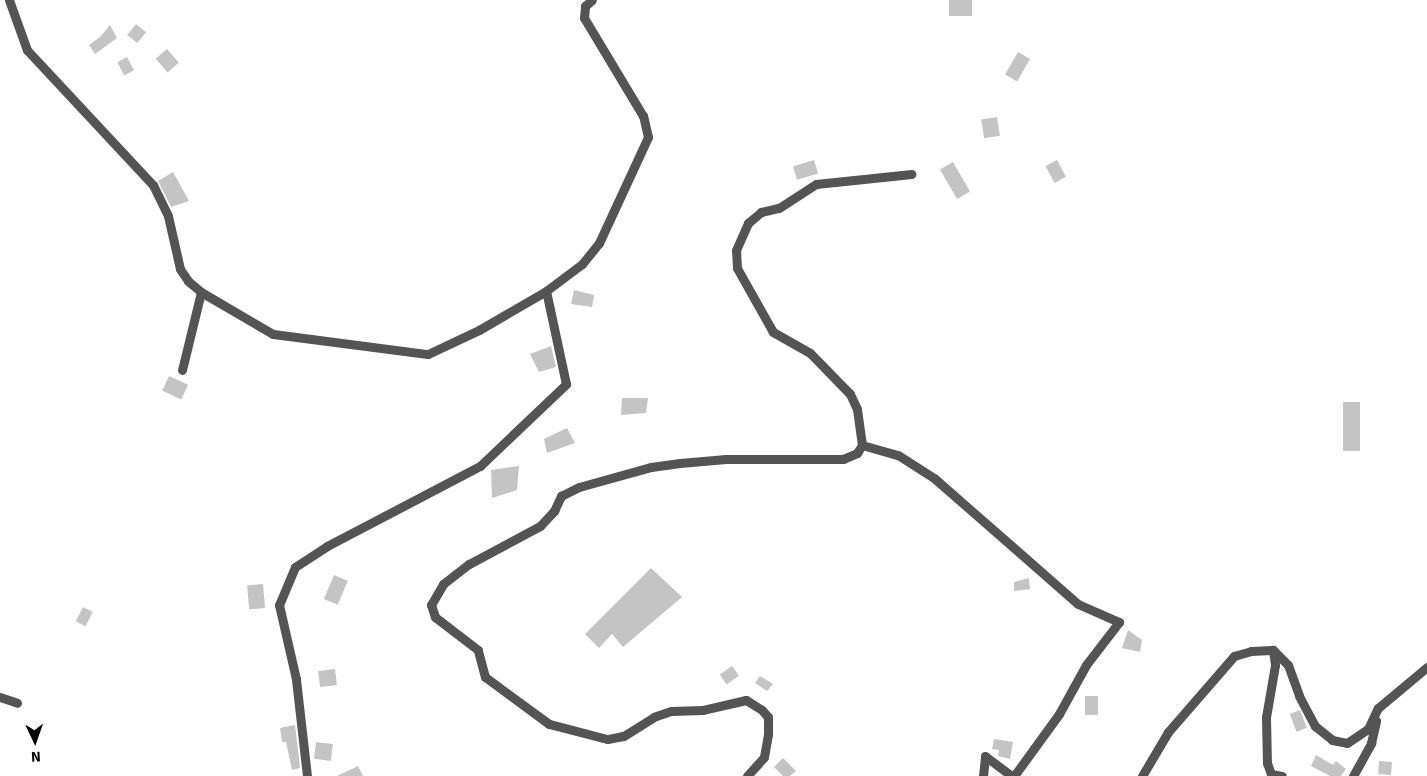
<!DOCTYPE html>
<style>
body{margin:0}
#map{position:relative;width:1427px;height:776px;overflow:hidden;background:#fff;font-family:Signika,sans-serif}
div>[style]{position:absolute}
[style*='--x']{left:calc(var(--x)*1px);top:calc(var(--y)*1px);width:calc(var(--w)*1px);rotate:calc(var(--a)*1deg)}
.building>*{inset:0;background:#c4c4c4;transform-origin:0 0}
.street>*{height:9px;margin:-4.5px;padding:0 4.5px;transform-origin:4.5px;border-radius:4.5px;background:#545454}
span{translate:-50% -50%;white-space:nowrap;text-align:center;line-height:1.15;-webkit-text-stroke:4.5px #fff;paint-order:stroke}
.north{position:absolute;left:10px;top:716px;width:50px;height:50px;-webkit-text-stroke:4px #fff;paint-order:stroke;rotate:177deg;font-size:14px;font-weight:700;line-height:20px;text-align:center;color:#000}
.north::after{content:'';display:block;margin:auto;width:18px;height:22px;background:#000;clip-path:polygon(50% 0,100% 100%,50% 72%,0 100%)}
</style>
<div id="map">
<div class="building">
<i style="left:949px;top:0;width:23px;height:16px"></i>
<i style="left:136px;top:24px;width:13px;height:14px;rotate:39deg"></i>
<i style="clip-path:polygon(110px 25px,117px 38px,95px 54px,89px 45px,100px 37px)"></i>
<i style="left:167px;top:49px;width:18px;height:15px;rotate:49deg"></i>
<i style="left:1018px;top:52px;width:14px;height:26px;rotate:30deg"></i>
<i style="left:127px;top:57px;width:15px;height:11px;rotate:62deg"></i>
<i style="left:997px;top:117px;width:19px;height:16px;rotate:81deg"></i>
<i style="left:814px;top:160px;width:14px;height:22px;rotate:73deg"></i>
<i style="left:1057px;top:160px;width:19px;height:13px;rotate:62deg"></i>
<i style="left:953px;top:162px;width:34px;height:15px;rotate:60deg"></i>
<i style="clip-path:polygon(173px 172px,189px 201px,171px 207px,158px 181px)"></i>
<i style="clip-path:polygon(574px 290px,594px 295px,592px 307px,571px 304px)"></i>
<i style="clip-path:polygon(551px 346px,556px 367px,539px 372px,530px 354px)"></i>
<i style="left:169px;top:376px;width:21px;height:16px;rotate:25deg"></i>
<i style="clip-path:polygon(622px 398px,648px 398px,646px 413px,621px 415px)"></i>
<i style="left:1343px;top:402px;width:17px;height:49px"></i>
<i style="clip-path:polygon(567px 428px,575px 443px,547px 453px,544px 439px)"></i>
<i style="clip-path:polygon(519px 466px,517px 490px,492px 498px,491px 470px)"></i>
<i style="clip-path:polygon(651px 568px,682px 597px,623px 647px,612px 634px,599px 648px,585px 634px)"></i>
<i style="left:334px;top:575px;width:15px;height:26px;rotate:23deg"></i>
<i style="clip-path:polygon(1029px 578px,1030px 589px,1014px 591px,1014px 582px)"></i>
<i style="left:263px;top:584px;width:24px;height:16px;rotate:85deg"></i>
<i style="left:83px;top:607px;width:11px;height:16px;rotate:27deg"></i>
<i style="clip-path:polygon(1128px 630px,1142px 640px,1140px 652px,1122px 648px)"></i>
<i style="left:732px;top:666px;width:12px;height:15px;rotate:55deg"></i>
<i style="left:335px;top:669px;width:16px;height:17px;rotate:83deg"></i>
<i style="clip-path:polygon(760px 676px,773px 684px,767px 691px,755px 683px)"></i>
<i style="left:1085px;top:696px;width:13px;height:19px"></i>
<i style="left:1300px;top:710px;width:19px;height:11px;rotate:69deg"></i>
<i style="clip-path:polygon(295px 725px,300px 768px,292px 770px,286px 742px,282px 742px,280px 728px)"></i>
<i style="clip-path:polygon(994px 739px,1013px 742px,1010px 759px,998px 756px,999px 750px,992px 749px)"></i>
<i style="left:316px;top:742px;width:17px;height:17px;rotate:7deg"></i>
<i style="clip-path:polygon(1316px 755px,1333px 765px,1336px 761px,1346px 769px,1341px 776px,1330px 776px,1311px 766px)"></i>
<i style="clip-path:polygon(783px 758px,796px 771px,790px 776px,783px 776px,774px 767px)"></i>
<i style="left:1379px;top:761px;width:13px;height:13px;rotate:4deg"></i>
<i style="clip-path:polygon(358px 766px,363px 776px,337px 776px)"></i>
</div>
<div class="street">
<i style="--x:9;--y:0;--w:53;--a:70.2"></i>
<i style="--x:27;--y:50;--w:185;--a:47"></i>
<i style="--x:153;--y:185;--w:34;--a:64"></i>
<i style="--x:168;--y:216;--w:54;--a:77.2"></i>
<i style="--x:180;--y:269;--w:14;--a:56"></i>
<i style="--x:188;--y:281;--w:17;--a:40"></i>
<i style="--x:201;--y:292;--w:83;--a:30.3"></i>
<i style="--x:273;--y:334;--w:156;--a:7.4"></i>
<i style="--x:428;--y:354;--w:56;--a:-25.2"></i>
<i style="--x:479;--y:330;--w:78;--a:-30.2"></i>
<i style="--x:546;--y:291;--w:45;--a:-36.9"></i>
<i style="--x:582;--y:264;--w:27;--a:-51"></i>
<i style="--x:599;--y:243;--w:117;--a:-65.2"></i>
<i style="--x:648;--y:137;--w:22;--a:-103"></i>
<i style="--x:643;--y:116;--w:114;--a:-121"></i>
<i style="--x:584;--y:18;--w:12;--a:-85"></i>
<i style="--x:585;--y:6;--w:9;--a:-41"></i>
<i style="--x:182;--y:370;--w:80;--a:-76.3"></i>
<i style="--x:862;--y:445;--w:37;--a:16"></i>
<i style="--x:898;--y:455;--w:43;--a:32.6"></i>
<i style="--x:934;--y:478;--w:191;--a:41.2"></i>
<i style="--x:1078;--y:604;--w:45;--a:23.7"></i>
<i style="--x:1119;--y:622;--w:54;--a:127.5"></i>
<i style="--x:1086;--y:665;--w:56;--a:118.9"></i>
<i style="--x:1059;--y:714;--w:77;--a:126"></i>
<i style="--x:1273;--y:650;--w:15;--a:82"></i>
<i style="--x:1275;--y:665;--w:53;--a:99.8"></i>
<i style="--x:1266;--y:717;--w:46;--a:88.8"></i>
<i style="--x:1267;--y:763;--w:12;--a:70"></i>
<i style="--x:1271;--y:774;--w:11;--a:10"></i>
<i style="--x:0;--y:697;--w:18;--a:19"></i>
<i style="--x:985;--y:756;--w:34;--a:37"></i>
<i style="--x:307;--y:776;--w:98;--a:-96.5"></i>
<i style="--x:296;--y:679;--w:76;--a:-102.9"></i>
<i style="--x:279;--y:605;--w:41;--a:-67.2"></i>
<i style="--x:295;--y:567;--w:38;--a:-33"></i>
<i style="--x:327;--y:546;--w:173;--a:-27.6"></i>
<i style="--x:480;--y:466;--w:119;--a:-43.6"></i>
<i style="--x:566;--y:384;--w:95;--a:-102.1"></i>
<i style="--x:747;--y:776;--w:25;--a:-48"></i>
<i style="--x:764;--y:757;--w:23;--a:-80"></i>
<i style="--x:768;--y:734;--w:17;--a:-90"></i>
<i style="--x:768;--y:717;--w:9;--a:-131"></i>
<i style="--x:762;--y:710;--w:19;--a:-148"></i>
<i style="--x:746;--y:700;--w:44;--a:166.9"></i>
<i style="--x:703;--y:710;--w:32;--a:178"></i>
<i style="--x:671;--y:711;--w:18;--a:161"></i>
<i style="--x:654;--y:717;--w:36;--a:148"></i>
<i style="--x:623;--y:736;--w:16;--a:169"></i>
<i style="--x:607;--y:739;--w:60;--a:-165.5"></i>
<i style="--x:549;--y:724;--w:79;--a:-143.7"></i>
<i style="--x:485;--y:677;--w:28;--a:-105"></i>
<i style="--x:478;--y:650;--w:54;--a:-142.5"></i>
<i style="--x:435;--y:617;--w:13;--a:-108"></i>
<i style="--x:431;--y:605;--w:24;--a:-60"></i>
<i style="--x:443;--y:584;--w:33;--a:-38"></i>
<i style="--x:469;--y:564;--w:81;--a:-28.2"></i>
<i style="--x:540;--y:526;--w:21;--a:-47"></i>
<i style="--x:554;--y:511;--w:17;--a:-65"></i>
<i style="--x:561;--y:496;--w:20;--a:-27"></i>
<i style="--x:579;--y:487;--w:75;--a:-15.5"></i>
<i style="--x:651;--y:467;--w:29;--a:-8"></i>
<i style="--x:680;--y:463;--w:46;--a:-5"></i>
<i style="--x:726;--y:459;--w:117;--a:0"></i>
<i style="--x:843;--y:459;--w:15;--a:-23"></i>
<i style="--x:857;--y:453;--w:9;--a:-58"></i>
<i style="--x:862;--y:445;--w:36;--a:-98"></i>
<i style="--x:857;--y:409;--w:17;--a:-115"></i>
<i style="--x:850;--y:394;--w:57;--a:-134.3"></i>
<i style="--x:810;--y:353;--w:43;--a:-150.4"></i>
<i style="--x:773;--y:332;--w:73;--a:-119.4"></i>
<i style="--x:737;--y:268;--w:18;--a:-93"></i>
<i style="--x:736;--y:250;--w:30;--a:-66"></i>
<i style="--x:748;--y:223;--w:17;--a:-40"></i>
<i style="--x:761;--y:212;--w:18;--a:-13"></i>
<i style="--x:779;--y:208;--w:44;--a:-33"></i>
<i style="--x:816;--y:184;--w:96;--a:-6"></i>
<i style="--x:983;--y:776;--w:20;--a:-84"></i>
<i style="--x:1142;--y:776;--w:51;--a:-59.4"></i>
<i style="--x:1168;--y:732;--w:101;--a:-49"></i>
<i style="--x:1234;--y:656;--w:18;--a:-16"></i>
<i style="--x:1251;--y:651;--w:22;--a:-3"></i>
<i style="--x:1273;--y:650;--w:21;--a:45"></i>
<i style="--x:1288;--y:665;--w:33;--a:70"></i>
<i style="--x:1299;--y:696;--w:34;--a:62"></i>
<i style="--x:1315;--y:726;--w:22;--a:39"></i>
<i style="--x:1332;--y:740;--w:15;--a:11"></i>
<i style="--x:1347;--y:743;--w:25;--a:-34"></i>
<i style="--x:1368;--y:729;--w:23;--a:-65"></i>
<i style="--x:1378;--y:708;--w:64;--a:-39.9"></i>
<i style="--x:1353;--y:776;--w:38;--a:-61"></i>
<i style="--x:1371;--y:743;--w:23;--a:-77"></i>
</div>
<div class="north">N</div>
</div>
